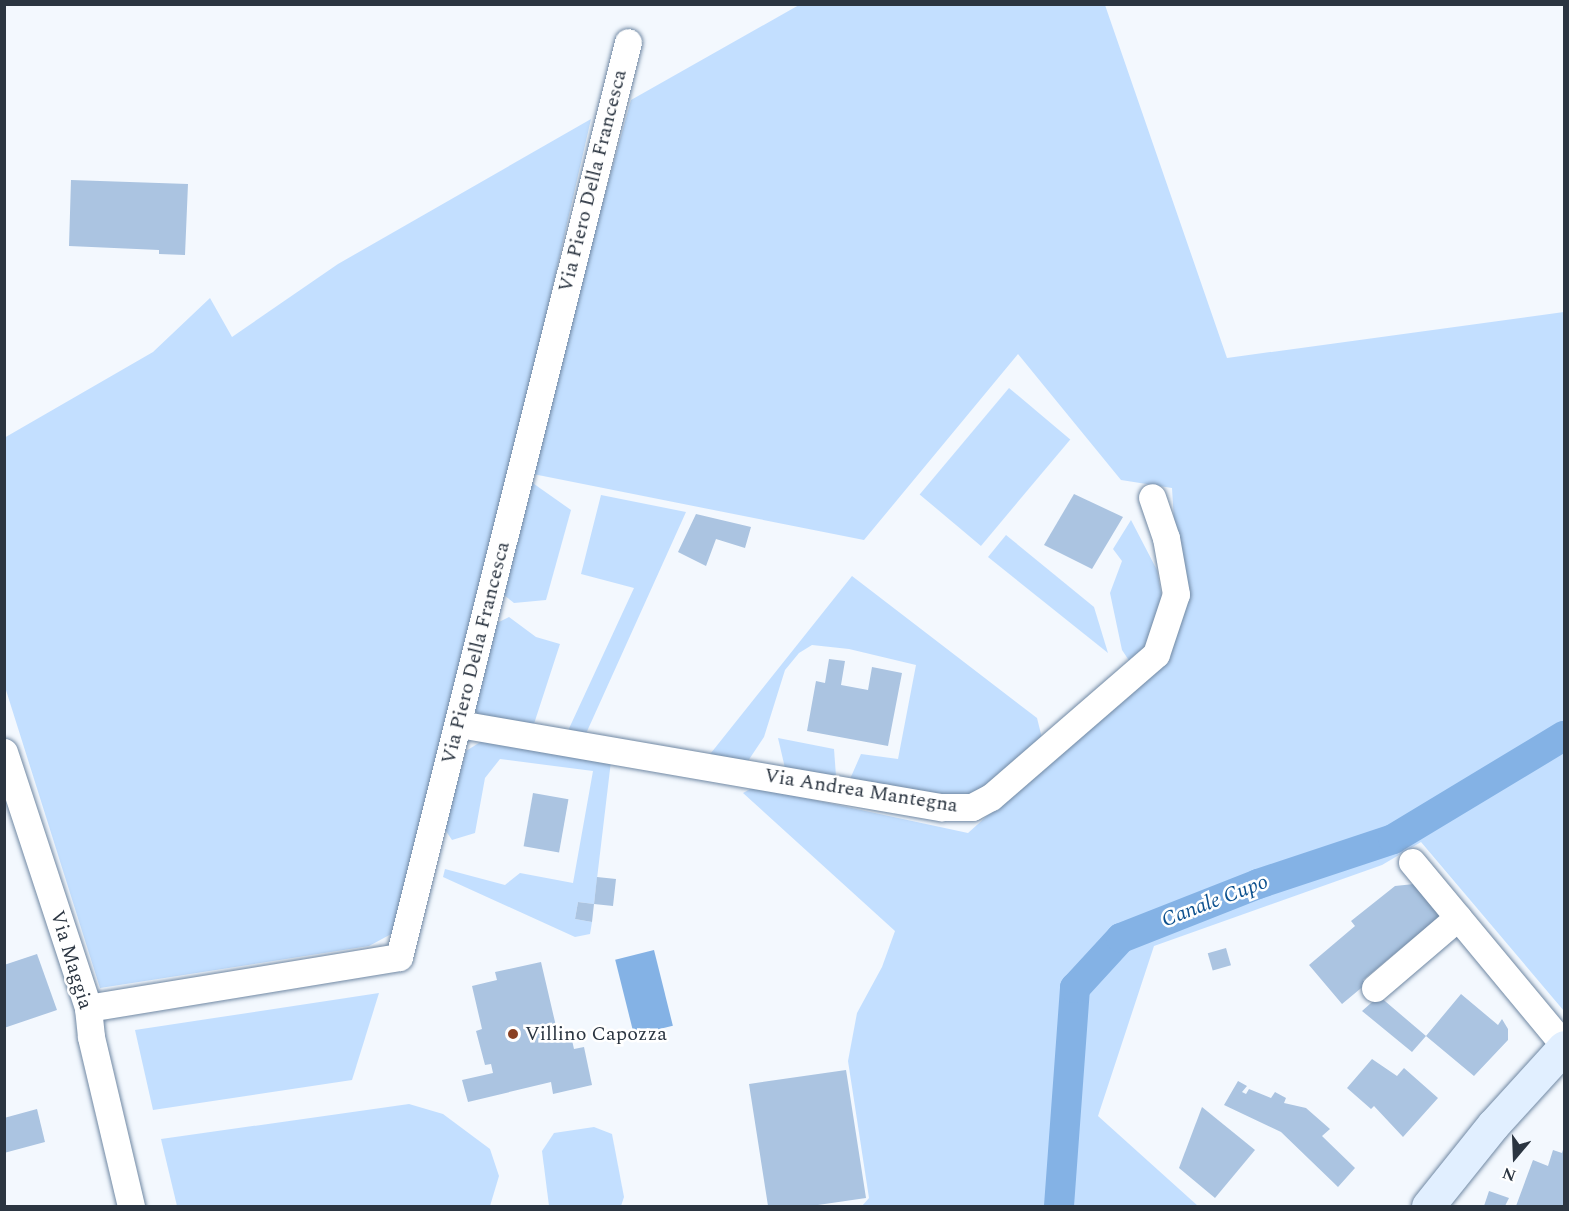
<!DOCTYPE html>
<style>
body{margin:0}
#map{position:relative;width:1569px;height:1211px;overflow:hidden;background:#f3f8fe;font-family:Spectral,serif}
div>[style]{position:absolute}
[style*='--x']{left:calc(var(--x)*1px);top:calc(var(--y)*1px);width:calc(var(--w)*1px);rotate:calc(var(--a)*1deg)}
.green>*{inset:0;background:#c3dfff;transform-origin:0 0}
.water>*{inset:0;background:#84b2e5;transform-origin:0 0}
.canal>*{height:30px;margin:-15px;padding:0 15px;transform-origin:15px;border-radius:15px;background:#84b2e5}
.building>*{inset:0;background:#abc4e1;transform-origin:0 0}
.roads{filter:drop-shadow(0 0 2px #7088a3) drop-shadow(0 0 2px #7088a3)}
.street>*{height:27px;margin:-13.5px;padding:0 13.5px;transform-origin:13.5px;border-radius:13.5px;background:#fff}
.secondary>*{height:33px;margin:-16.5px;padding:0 16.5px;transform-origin:16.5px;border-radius:16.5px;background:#e1efff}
.dots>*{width:16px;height:16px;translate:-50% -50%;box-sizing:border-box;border:3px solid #fff;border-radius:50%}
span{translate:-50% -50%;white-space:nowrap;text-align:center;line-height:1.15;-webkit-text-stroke:5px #fff;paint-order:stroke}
.street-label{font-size:20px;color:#2b3541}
.poi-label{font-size:20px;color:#2b3541}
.left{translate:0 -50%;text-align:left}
.water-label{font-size:21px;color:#0c508e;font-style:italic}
.frame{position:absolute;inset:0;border:6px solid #2b3541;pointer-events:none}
.north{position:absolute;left:1485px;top:1127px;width:60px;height:60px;-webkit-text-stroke:4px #fff;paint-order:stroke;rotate:199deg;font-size:16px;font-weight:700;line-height:24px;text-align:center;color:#2b3541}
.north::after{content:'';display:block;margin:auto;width:21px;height:27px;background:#2b3541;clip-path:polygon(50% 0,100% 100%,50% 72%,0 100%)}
</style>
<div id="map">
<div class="green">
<i style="clip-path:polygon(799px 5px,1105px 5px,1227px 358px,1564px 312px,1564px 1011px,1421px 842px,1382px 865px,1154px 946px,1098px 1116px,1198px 1206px,862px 1206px,869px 1198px,848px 1061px,857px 1013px,882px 967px,895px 931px,743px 793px,754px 787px,968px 833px,1169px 653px,1175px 538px,1172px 488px,1121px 480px,1018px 354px,864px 540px,528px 473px,631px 100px)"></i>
<i style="clip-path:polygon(591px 119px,496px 534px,395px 932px,369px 946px,100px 988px,5px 687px,4px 438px,153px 352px,210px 298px,232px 337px,338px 264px)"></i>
<i style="left:1009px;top:388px;width:80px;height:139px;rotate:40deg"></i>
<i style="clip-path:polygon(527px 479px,571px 510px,546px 600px,514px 603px,500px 592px)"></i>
<i style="clip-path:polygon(601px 495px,686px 512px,584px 738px,566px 735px,634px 588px,581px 574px)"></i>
<i style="clip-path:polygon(1131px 520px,1157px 570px,1162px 598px,1150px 644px,1132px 665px,1122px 650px,1110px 593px,1122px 561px,1113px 549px)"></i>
<i style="clip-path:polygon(1006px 535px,1094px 607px,1108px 653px,988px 557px)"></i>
<i style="clip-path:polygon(852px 576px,1037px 718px,1042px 738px,976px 793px,955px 796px,850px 779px,861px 754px,898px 759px,916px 665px,849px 649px,812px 645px,799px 653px,785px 670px,764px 737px,746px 764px,707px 758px)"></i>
<i style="clip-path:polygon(509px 617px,536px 637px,560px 644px,532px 730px,480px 719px,473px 706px,493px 625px)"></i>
<i style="clip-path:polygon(778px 738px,834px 749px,836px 776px,785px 768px)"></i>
<i style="clip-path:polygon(482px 741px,611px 761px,594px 904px,578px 902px,575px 919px,592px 922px,590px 934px,575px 937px,443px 877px,445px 869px,505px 885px,520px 873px,573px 883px,593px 771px,500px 759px,485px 778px,475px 833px,452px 840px,444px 828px,466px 751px)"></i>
<i style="clip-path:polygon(379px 993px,352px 1080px,153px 1110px,135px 1030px)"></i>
<i style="clip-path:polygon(409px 1104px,443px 1114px,490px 1149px,499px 1176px,490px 1206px,177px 1206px,161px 1139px)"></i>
<i style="clip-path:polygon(594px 1127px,612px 1134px,624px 1197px,621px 1206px,549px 1206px,542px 1151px,554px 1133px)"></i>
</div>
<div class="water">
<i style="left:654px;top:950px;width:78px;height:40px;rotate:76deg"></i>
</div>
<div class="canal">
<i style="--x:1059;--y:1206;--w:219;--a:-85.8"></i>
<i style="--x:1075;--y:988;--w:68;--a:-47.4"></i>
<i style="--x:1121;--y:938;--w:147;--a:-21.5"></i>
<i style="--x:1258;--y:884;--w:142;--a:-18.4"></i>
<i style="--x:1393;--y:839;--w:200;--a:-31.1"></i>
</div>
<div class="building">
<i style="clip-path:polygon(71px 180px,188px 184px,185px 255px,159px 254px,159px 250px,69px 246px)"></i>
<i style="clip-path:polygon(1074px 494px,1123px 517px,1092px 569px,1044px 545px)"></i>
<i style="clip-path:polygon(696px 514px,751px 527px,745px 548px,716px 539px,706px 566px,678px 552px)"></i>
<i style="clip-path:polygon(829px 659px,845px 661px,841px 685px,868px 690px,872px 667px,902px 673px,888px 746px,807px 731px,816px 681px,825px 683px)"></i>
<i style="left:533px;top:793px;width:36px;height:54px;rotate:10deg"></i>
<i style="clip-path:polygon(597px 877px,616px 879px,613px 906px,594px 904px,592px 922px,575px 919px,578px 902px,594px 904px)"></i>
<i style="clip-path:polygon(1414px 884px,1440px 916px,1363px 980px,1366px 984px,1342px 1004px,1309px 965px,1355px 926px,1351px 921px,1395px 886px)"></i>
<i style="left:1226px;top:948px;width:18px;height:19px;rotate:74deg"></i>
<i style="clip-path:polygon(37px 954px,57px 1010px,4px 1028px,4px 965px)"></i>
<i style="clip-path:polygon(541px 962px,559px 1039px,571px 1036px,574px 1049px,584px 1047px,592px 1085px,553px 1094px,551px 1082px,468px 1102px,462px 1080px,493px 1073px,491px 1064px,485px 1065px,476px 1031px,482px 1029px,472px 986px,497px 980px,495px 972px)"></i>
<i style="clip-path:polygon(1461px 994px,1498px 1025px,1502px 1019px,1508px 1029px,1508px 1040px,1474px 1076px,1426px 1036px,1412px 1052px,1362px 1011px,1379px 996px,1426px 1036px)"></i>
<i style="clip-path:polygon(1372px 1059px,1397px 1076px,1404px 1068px,1438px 1098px,1403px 1137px,1374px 1106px,1371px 1109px,1347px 1088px)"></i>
<i style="clip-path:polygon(846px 1070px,866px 1198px,811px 1206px,768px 1206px,749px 1084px)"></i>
<i style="clip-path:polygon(1238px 1081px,1247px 1086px,1242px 1092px,1246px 1094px,1249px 1089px,1271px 1098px,1275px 1092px,1286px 1098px,1284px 1103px,1306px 1108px,1330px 1129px,1322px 1136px,1355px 1168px,1338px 1187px,1281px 1132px,1224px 1105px)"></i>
<i style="clip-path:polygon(1202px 1107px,1255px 1150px,1215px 1198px,1179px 1168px)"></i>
<i style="clip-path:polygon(37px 1109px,45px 1142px,4px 1153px,4px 1118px)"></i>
<i style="clip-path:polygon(1564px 1146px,1564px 1206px,1516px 1206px,1533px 1160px,1548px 1166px,1553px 1150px,1562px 1153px)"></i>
<i style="clip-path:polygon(1489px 1191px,1509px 1198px,1505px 1206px,1484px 1206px)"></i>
</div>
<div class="roads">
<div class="street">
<i style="--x:459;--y:724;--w:490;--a:9.8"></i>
<i style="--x:942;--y:807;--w:30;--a:0"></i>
<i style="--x:972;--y:807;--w:21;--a:-28"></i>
<i style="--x:991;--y:797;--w:218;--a:-40.9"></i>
<i style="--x:1156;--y:654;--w:63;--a:-71.6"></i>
<i style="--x:1176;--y:594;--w:57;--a:-100.1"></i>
<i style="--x:1166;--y:538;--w:43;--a:-108.9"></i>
<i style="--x:4;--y:752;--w:269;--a:71.8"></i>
<i style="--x:88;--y:1008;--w:29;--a:84"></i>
<i style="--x:91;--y:1037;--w:174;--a:76.7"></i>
<i style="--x:1412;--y:862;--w:238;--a:50.3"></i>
<i style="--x:1375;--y:988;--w:109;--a:-40.5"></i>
<i style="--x:88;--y:1008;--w:315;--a:-9.3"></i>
<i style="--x:399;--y:957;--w:943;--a:-75.95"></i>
</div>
<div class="secondary">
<i style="--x:1428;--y:1206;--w:104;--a:-51.3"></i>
<i style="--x:1493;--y:1125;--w:105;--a:-47.7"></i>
</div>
</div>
<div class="dots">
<i style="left:513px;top:1034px;background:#8a4124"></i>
</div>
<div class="street-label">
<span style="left:593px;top:181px;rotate:-76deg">Via Piero Della Francesca</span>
<span style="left:476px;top:653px;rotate:-76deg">Via Piero Della Francesca</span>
<span style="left:861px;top:791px;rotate:9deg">Via Andrea Mantegna</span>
<span style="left:71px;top:960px;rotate:73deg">Via Maggia</span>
</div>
<div class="poi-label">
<span class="left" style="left:525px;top:1034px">Villino Capozza</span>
</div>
<div class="water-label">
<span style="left:1215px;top:901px;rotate:-21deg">Canale Cupo</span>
</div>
<div class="frame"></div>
<div class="north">N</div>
</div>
